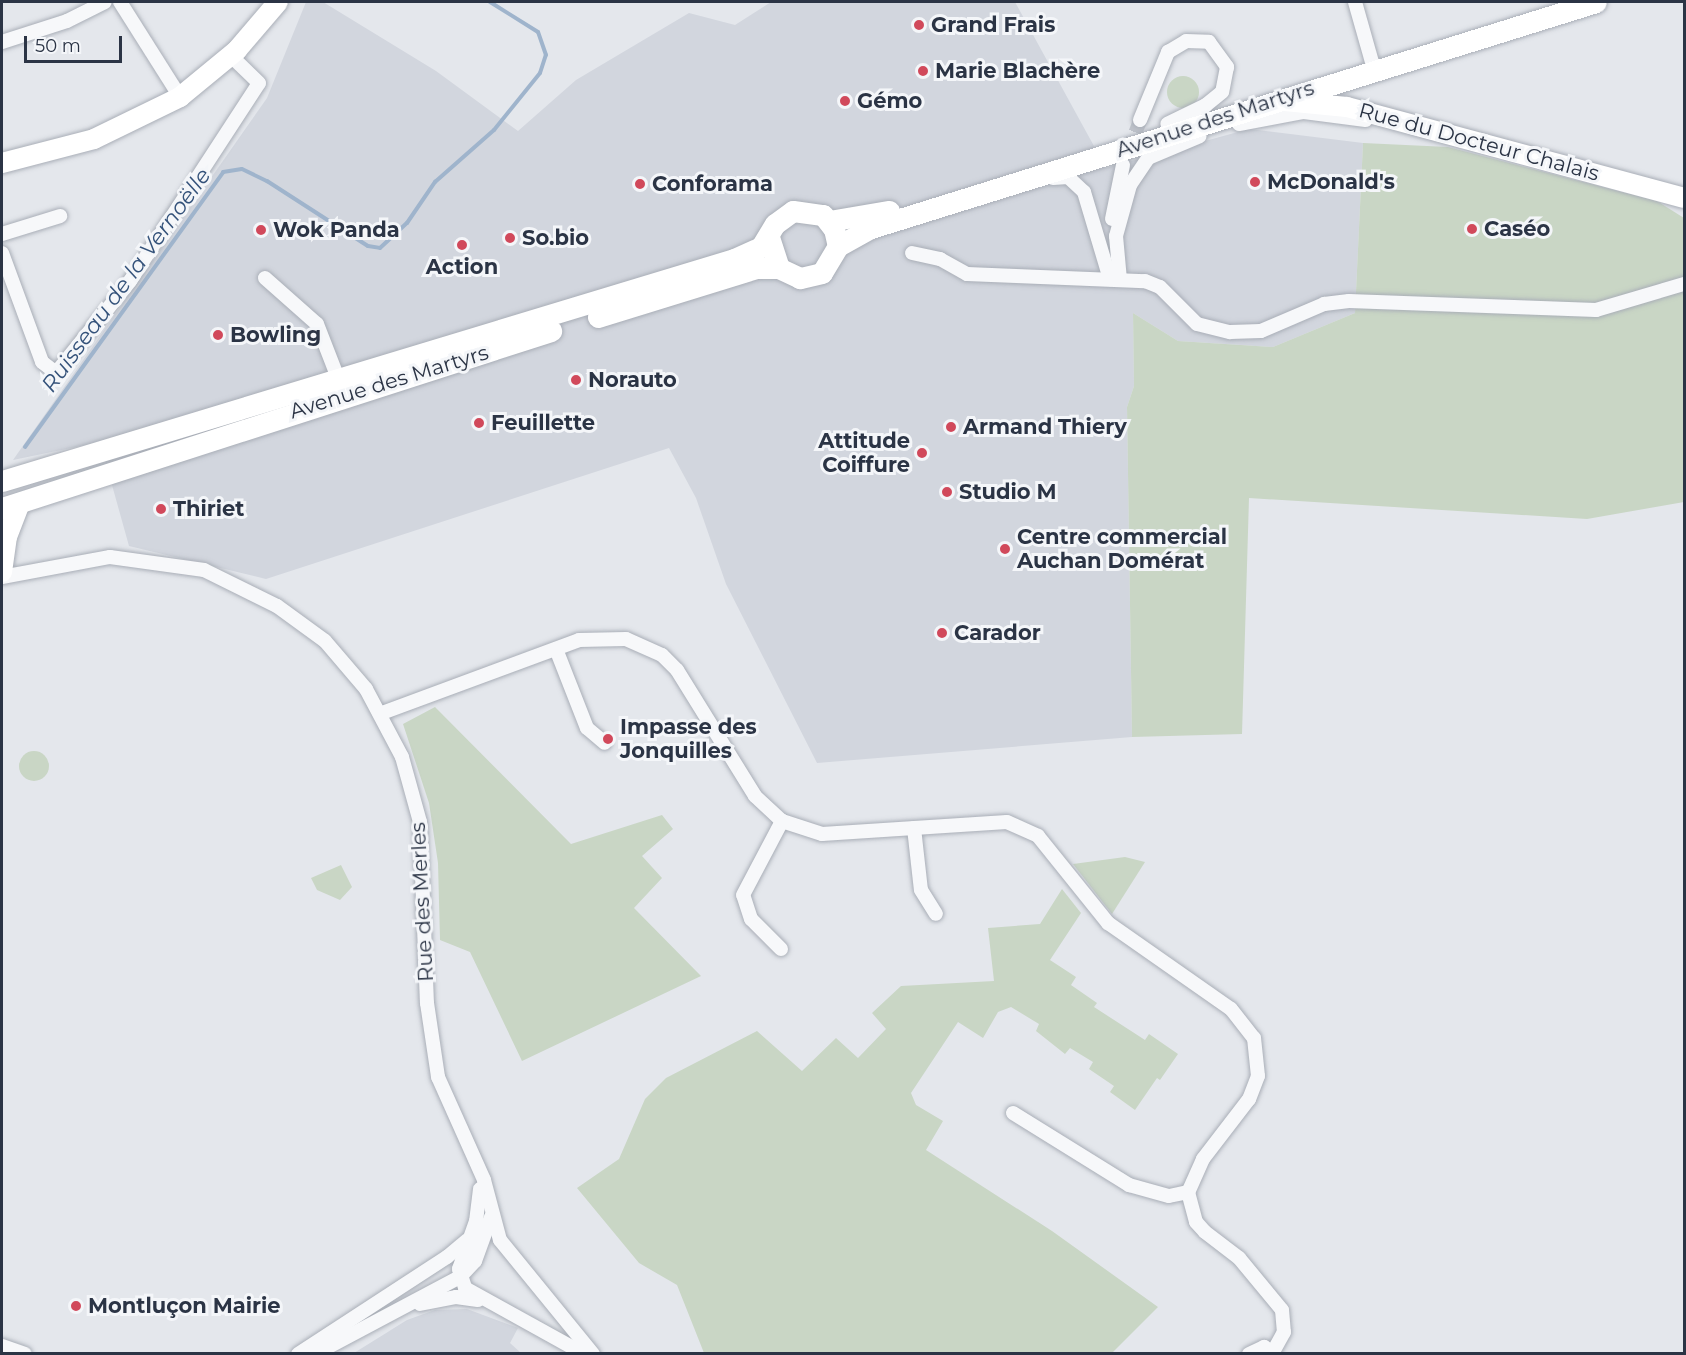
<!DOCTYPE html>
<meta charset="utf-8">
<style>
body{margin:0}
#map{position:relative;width:1686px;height:1355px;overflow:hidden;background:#e4e7ec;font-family:Montserrat,sans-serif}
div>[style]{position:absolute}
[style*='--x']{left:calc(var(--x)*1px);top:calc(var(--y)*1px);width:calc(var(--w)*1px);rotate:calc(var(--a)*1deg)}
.built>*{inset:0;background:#d2d6de}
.green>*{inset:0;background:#c9d6c5}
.round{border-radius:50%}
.stream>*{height:4px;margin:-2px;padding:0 2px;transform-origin:2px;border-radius:2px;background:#9fb4cc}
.street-tunnel>*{height:14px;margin-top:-7px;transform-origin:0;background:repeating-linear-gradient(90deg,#bfc3cb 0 14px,transparent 0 21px)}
.roads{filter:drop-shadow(0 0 2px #a9aeb7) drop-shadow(0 0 2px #a9aeb7)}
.street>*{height:14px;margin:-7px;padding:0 7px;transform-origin:7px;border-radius:7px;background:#f7f8fa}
.secondary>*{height:20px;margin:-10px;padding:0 10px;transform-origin:10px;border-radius:10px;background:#fff}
.primary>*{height:21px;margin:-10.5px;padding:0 10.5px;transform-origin:10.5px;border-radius:10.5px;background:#fff}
.dots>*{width:16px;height:16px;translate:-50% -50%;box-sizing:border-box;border:3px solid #f4f6f9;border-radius:50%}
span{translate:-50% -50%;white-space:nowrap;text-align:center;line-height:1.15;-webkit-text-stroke:6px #f4f6f9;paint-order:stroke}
.poi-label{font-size:21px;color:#2b3445;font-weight:700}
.left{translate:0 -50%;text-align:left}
.right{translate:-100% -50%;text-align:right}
.street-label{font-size:21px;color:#2b3445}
.water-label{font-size:22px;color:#34527a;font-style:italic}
.frame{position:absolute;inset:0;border:3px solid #2b3445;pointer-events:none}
.scale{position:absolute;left:24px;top:36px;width:98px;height:27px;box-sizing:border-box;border:3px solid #2b3445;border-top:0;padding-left:8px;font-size:18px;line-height:21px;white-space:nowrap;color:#2b3445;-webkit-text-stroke:4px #f4f6f9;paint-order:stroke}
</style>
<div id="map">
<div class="built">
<i style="clip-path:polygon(306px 2px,323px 2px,436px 71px,518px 131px,576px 80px,689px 13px,735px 25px,771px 2px,1015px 2px,1106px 168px,1249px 129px,1363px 143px,1355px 313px,1273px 347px,1178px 341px,1133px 313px,1134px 386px,1127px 407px,1132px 737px,817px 763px,726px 584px,696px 498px,669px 448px,266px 579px,129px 546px,100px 442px,13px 460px,267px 98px)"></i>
<i style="clip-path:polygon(467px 1309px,518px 1328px,510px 1343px,521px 1353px,354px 1353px,407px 1320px,435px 1310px)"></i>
</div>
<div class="green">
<i class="round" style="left:1167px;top:76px;width:32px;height:32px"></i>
<i style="clip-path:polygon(1363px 143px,1448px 147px,1657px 201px,1684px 218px,1684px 502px,1587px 519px,1249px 498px,1242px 734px,1132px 737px,1127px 407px,1134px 386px,1133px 313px,1178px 341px,1273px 347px,1355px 313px)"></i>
<i style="clip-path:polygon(435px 707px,571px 844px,662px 815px,673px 829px,642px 856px,662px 878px,634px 908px,701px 976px,522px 1061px,470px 952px,440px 940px,438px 863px,429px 803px,403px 724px)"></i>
<i class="round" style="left:19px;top:751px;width:30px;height:30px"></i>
<i style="clip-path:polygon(1125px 857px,1145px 862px,1112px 914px,1073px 864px)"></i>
<i style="clip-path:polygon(341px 865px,352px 887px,340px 900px,317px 890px,311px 878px)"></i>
<i style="clip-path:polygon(1062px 889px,1081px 913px,1050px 960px,1076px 977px,1071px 985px,1097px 1003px,1094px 1007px,1145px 1040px,1149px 1034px,1178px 1054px,1160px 1080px,1157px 1078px,1135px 1110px,1110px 1092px,1114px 1086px,1089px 1069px,1093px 1062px,1070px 1048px,1065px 1054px,1036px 1031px,1039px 1024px,1011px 1007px,998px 1012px,983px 1038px,958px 1022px,911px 1093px,916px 1105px,943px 1121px,926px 1150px,1052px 1231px,1158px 1307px,1112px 1353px,704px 1353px,677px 1285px,639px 1263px,577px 1188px,619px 1159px,645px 1099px,666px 1078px,757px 1031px,802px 1071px,836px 1038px,858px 1058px,886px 1029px,872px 1013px,901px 986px,994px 981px,988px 928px,1040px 924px)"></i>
</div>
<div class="stream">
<i style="--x:25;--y:447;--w:339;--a:-54.2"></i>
<i style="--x:223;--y:172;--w:19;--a:-9"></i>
<i style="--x:242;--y:169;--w:28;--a:26"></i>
<i style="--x:267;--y:181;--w:120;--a:32.8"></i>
<i style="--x:368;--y:246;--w:12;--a:9"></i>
<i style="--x:380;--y:248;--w:37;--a:-43"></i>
<i style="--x:407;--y:223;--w:50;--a:-55.7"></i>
<i style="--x:435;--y:182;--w:79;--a:-41.4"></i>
<i style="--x:494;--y:130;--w:73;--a:-51.1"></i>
<i style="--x:540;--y:73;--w:19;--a:-72"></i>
<i style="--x:546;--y:55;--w:24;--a:-109"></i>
<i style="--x:538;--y:32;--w:57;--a:-148"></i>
</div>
<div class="street-tunnel">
<i style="--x:1128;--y:152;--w:34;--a:-69"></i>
</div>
<div class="roads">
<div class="street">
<i style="--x:120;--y:2;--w:112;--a:57.7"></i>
<i style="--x:1355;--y:2;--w:70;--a:74.2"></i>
<i style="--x:2;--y:42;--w:68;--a:-17.9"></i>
<i style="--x:67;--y:21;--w:42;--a:-26.6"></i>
<i style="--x:1140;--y:120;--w:74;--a:-67.6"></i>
<i style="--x:1168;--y:52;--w:21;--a:-31"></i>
<i style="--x:1186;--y:41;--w:23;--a:2"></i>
<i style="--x:1209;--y:42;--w:31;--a:54"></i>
<i style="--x:1227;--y:67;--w:25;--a:101"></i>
<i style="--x:1222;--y:92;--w:21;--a:141"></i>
<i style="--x:1206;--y:105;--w:43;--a:154"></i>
<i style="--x:1239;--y:124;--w:66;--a:-10.5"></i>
<i style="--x:1304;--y:112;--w:62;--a:7.5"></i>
<i style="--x:1053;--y:178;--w:15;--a:-4"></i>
<i style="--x:1068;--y:177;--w:22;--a:43"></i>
<i style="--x:1084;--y:192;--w:91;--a:73.4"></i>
<i style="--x:1112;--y:219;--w:55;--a:-78.5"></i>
<i style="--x:2;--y:234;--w:61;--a:-17.2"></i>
<i style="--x:2;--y:253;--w:116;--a:69.8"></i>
<i style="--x:42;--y:362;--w:18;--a:38"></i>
<i style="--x:56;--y:373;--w:118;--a:-51.2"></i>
<i style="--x:130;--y:281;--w:236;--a:-56.9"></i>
<i style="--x:259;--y:83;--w:39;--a:-136"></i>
<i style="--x:912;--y:253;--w:29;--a:12"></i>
<i style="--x:940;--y:259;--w:31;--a:29"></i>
<i style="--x:967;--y:274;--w:178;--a:2.3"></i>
<i style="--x:1145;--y:281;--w:16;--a:22"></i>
<i style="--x:1160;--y:287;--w:52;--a:45"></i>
<i style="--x:1197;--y:324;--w:34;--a:14"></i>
<i style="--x:1230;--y:332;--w:31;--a:-2"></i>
<i style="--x:1261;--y:331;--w:69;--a:-23.2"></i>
<i style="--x:1324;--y:304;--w:25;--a:-7"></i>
<i style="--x:1349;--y:301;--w:247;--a:2.1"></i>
<i style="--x:1596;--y:310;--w:92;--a:-16.5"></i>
<i style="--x:265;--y:278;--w:69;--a:41.5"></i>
<i style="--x:317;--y:324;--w:66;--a:68.8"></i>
<i style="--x:1120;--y:280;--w:44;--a:-95.2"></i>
<i style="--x:1116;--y:236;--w:53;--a:-74.6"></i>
<i style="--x:1130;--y:185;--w:32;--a:-56"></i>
<i style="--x:1148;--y:158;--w:56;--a:-22.9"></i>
<i style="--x:2;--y:577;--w:110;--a:-10.5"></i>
<i style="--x:110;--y:557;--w:95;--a:7.9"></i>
<i style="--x:204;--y:570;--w:81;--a:26.3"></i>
<i style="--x:277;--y:606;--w:59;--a:36.1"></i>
<i style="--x:325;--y:641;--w:63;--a:49.5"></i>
<i style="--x:366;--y:689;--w:77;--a:62.1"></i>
<i style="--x:402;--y:757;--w:67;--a:74.5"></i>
<i style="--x:420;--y:822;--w:181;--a:87.8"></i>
<i style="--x:427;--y:1003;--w:75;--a:81.5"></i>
<i style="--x:438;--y:1077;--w:113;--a:65.9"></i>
<i style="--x:484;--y:1180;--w:62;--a:75.1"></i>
<i style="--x:500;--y:1240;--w:147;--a:50.8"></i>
<i style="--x:556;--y:649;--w:85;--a:68.6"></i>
<i style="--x:587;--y:728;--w:23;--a:40"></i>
<i style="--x:382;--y:713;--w:210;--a:-20.3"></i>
<i style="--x:579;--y:640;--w:47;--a:-1.2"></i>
<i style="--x:626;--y:639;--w:39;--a:24"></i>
<i style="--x:662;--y:655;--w:21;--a:45"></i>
<i style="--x:677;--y:670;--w:148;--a:58.2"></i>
<i style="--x:755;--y:796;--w:37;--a:43"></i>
<i style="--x:782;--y:821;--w:42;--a:18"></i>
<i style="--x:822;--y:834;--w:185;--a:-3.7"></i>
<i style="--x:1007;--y:822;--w:34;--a:24"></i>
<i style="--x:1038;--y:836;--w:112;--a:51.2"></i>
<i style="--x:1108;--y:923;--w:150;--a:35"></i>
<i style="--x:1231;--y:1009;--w:37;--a:52"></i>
<i style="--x:1254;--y:1038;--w:38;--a:84"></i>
<i style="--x:1258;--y:1076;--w:25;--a:111"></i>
<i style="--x:1249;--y:1099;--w:76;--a:127.5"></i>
<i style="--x:1203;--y:1159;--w:36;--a:114"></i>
<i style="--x:1188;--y:1192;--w:31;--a:75"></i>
<i style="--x:1196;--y:1222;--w:13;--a:48"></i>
<i style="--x:1205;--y:1232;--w:43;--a:37.4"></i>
<i style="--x:1239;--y:1258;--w:67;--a:50.4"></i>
<i style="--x:1282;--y:1310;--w:22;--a:85"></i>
<i style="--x:1284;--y:1332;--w:23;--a:119"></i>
<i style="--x:914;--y:828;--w:62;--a:83.6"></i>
<i style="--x:921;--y:890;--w:28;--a:58"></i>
<i style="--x:781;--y:949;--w:42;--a:-135"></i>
<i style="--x:751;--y:919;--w:25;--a:-108"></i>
<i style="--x:743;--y:895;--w:84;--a:-62.2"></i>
<i style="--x:1013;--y:1113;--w:137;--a:31.8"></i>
<i style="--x:1129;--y:1185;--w:41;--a:15.4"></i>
<i style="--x:1169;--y:1196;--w:19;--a:-12"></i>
<i style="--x:480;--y:1189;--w:32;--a:97"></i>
<i style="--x:476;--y:1221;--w:51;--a:109.5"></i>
<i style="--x:459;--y:1269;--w:20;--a:72"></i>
<i style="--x:465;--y:1288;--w:136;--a:29"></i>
<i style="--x:420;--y:1304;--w:37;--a:-11"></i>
<i style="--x:456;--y:1297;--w:22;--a:8"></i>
<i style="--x:2;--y:1346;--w:24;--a:19"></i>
<i style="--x:298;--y:1354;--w:178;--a:-33.1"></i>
<i style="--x:447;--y:1257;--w:26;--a:-40"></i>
<i style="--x:315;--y:1354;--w:164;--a:-28"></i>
<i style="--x:460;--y:1277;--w:22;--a:-47"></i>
<i style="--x:475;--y:1261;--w:47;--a:-70"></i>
<i style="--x:1249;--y:1354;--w:17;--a:-25"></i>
<i style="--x:1264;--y:1347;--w:12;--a:35"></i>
</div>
<div class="secondary">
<i style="--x:1285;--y:101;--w:62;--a:5.5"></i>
<i style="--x:1347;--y:107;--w:349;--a:15.1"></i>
<i style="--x:2;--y:163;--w:95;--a:-14.6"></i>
<i style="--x:94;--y:139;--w:96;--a:-26"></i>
<i style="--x:180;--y:97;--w:74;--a:-39.5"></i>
<i style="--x:237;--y:50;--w:63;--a:-49.5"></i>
<i style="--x:2;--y:572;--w:35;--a:-82"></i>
<i style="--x:7;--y:537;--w:36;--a:-69"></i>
</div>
<div class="primary">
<i style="--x:829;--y:221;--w:61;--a:-9.5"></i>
<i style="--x:838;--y:246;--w:38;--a:-29"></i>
<i style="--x:871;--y:228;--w:759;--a:-17.31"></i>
<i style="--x:598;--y:317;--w:165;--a:-17.2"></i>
<i style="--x:756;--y:268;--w:23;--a:0"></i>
<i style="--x:2;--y:481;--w:765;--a:-16.87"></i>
<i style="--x:734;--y:259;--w:30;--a:-24"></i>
<i style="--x:761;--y:247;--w:27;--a:-59"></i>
<i style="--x:775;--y:224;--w:22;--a:-36"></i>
<i style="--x:793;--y:211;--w:30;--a:8"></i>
<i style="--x:823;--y:215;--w:18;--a:52"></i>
<i style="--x:834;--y:229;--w:17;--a:77"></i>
<i style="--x:838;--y:246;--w:31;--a:121"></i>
<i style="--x:822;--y:273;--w:23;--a:167"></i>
<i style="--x:800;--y:278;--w:23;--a:-155"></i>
<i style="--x:779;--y:268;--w:32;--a:-108"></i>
<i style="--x:2;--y:508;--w:577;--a:-17.87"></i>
</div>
</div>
<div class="dots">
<i style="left:919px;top:25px;background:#d1495b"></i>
<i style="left:923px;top:71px;background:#d1495b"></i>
<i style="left:845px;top:101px;background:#d1495b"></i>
<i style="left:1255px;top:182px;background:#d1495b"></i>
<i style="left:640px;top:184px;background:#d1495b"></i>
<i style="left:1472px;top:229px;background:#d1495b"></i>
<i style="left:261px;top:230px;background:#d1495b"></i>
<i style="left:510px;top:238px;background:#d1495b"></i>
<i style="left:462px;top:245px;background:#d1495b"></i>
<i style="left:218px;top:335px;background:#d1495b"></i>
<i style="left:576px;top:380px;background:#d1495b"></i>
<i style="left:479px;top:423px;background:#d1495b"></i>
<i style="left:951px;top:427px;background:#d1495b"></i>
<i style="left:922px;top:453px;background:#d1495b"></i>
<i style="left:947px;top:492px;background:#d1495b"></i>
<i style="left:161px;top:509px;background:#d1495b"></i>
<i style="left:1005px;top:549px;background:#d1495b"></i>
<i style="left:942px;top:633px;background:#d1495b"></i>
<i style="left:608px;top:739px;background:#d1495b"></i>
<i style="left:76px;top:1306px;background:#d1495b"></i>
</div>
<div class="poi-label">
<span class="left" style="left:931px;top:25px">Grand Frais</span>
<span class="left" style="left:935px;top:71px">Marie Blachère</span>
<span class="left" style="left:857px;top:101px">Gémo</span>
<span class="left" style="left:1267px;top:182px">McDonald's</span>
<span class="left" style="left:652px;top:184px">Conforama</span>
<span class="left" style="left:1484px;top:229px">Caséo</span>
<span class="left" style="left:273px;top:230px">Wok Panda</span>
<span class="left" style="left:522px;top:238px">So.bio</span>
<span style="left:462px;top:267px">Action</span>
<span class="left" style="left:230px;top:335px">Bowling</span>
<span class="left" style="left:588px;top:380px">Norauto</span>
<span class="left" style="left:491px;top:423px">Feuillette</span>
<span class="left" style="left:963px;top:427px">Armand Thiery</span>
<span class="right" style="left:910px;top:453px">Attitude<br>Coiffure</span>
<span class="left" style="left:959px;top:492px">Studio M</span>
<span class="left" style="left:173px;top:509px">Thiriet</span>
<span class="left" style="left:1017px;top:549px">Centre commercial<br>Auchan Domérat</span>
<span class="left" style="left:954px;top:633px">Carador</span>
<span class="left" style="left:620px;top:739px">Impasse des<br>Jonquilles</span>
<span class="left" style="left:88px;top:1306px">Montluçon Mairie</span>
</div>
<div class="street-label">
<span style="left:1215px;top:119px;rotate:-18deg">Avenue des Martyrs</span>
<span style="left:1479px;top:142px;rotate:15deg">Rue du Docteur Chalais</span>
<span style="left:389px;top:382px;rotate:-17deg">Avenue des Martyrs</span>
<span style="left:422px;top:902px;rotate:-93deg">Rue des Merles</span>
</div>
<div class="water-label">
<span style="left:126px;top:280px;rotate:-54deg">Ruisseau de la Vernoëlle</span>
</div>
<div class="frame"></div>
<div class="scale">50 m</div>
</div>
